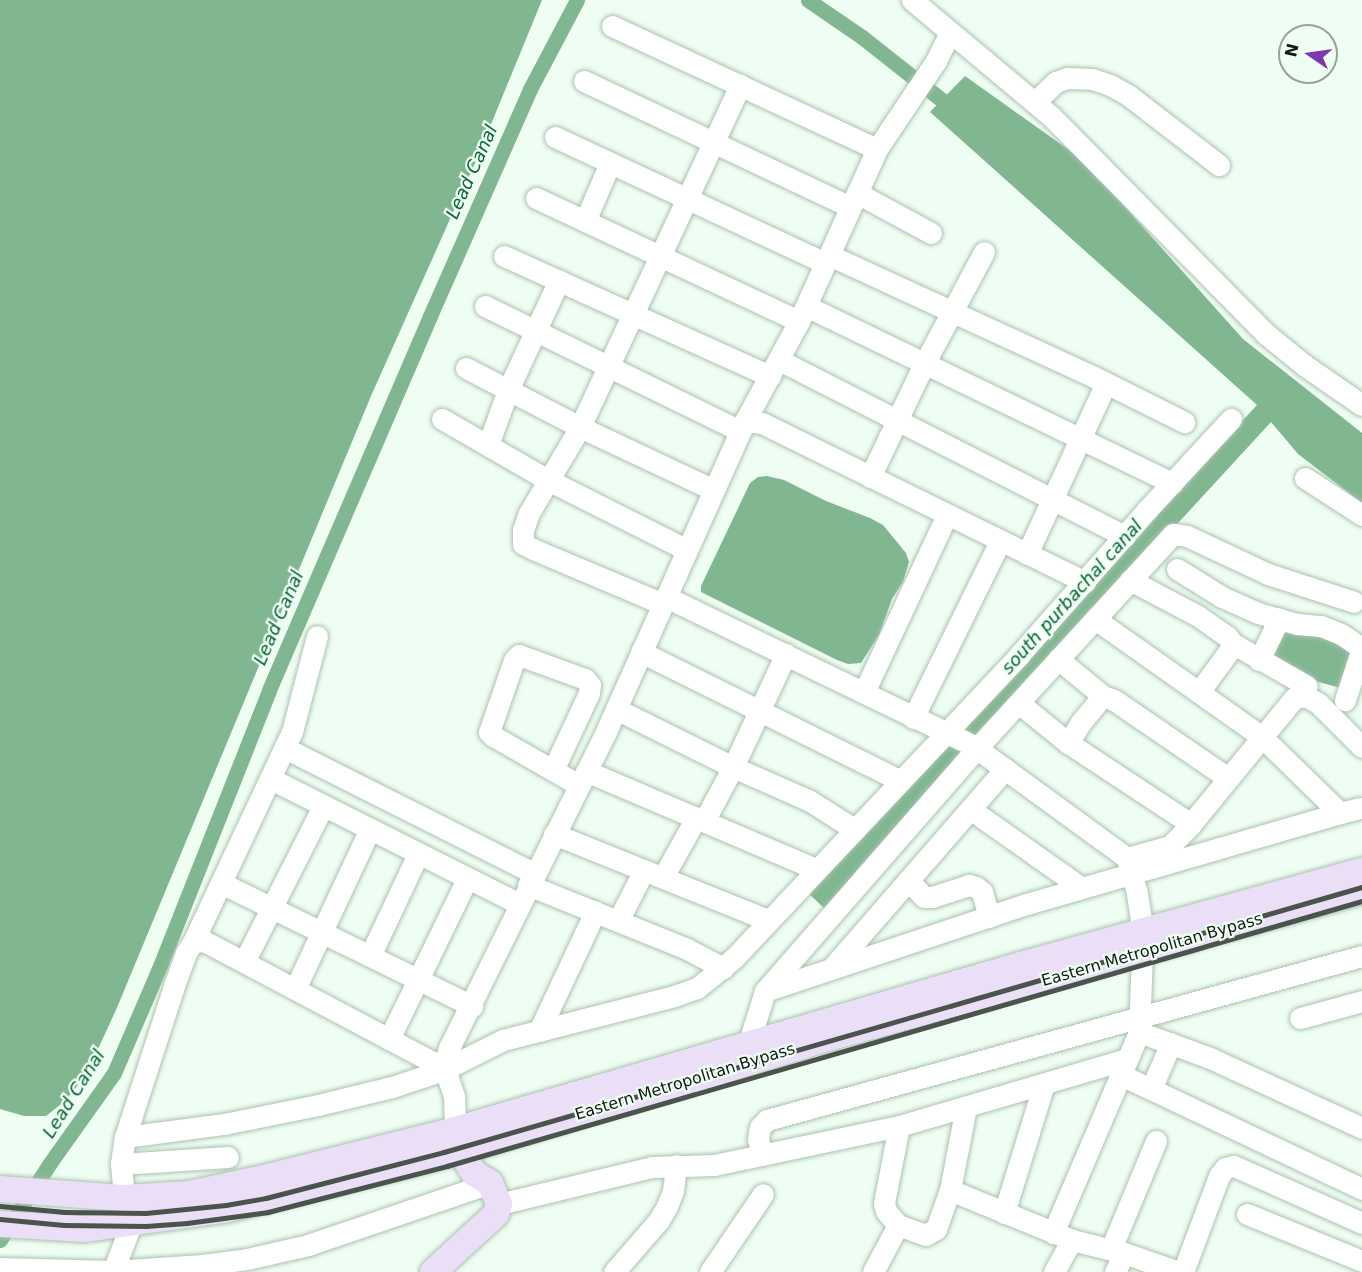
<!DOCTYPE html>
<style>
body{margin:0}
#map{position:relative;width:1362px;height:1272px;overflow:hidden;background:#effef3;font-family:"DejaVu Sans",sans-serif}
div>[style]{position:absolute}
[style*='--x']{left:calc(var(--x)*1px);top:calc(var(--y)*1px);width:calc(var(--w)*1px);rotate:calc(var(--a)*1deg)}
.water>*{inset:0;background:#80b790}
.canal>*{height:15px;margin:-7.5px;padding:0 7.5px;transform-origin:7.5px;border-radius:7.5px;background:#80b790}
.roads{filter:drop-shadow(0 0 2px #aac2af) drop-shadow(0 0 2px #aac2af)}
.minor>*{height:21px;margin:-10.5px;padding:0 10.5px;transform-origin:10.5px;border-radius:10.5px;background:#fff}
.major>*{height:26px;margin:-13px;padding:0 13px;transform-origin:13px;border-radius:13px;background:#ebdff7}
.rail>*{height:4.5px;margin:-2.25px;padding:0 2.25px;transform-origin:2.25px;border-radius:2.25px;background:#4a544c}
span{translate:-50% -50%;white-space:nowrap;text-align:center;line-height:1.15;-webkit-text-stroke:4.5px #effef3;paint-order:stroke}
.street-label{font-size:16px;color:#0f1811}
.water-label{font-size:18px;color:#076534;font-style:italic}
.north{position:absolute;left:1278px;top:24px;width:60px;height:60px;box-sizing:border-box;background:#effef3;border:2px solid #95a299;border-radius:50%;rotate:283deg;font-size:16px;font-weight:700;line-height:24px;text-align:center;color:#0f1811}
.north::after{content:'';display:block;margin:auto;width:21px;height:27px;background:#7d38ac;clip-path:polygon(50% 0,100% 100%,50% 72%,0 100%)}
</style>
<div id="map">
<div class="water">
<i style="clip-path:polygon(0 0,542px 0,476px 161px,371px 396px,116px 1010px,86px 1075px,65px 1101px,46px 1116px,24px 1116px,0 1109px)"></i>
<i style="clip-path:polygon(965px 76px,1083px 160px,1243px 339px,1362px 433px,1362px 503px,1298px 454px,1271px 422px,824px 908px,806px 891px,1257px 405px,930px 112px)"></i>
<i style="clip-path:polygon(767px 476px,784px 480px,826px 501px,870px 518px,883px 525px,906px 553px,909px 562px,903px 582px,892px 599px,879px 635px,861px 663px,848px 664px,837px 660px,701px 592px,701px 586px,750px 483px,758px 477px)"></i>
<i style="clip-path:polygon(1312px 630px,1357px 647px,1344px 686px,1337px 687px,1297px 676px,1272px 656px,1277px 634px)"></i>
</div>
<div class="canal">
<i style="--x:808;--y:0;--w:65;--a:34.4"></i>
<i style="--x:862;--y:37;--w:121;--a:38.3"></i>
<i style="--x:0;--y:1240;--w:92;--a:-57"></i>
<i style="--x:50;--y:1163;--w:110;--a:-54.6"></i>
<i style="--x:114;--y:1073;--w:111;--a:-66.7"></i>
<i style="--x:158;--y:971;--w:302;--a:-68.4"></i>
<i style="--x:269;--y:690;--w:407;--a:-66.7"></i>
<i style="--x:430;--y:316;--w:248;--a:-66.2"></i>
<i style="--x:530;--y:89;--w:101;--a:-62.2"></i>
</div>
<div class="roads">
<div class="minor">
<i style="--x:912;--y:0;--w:182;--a:39.9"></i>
<i style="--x:1052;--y:117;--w:305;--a:45.4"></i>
<i style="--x:1266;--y:334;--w:49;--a:39.2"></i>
<i style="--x:1304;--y:365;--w:70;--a:34.6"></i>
<i style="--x:612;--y:26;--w:292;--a:24.9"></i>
<i style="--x:584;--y:81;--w:294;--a:25.3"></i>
<i style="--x:1035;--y:102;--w:29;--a:-44"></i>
<i style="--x:1056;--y:82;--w:12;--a:-20"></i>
<i style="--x:1067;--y:78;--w:25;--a:2"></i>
<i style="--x:1092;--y:79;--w:19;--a:18"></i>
<i style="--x:1110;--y:85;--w:21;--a:29"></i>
<i style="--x:1128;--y:95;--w:115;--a:37.6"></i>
<i style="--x:555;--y:137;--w:298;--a:25"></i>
<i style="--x:857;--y:193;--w:84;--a:28.4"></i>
<i style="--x:536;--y:198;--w:290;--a:25.1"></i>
<i style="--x:585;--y:221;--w:63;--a:-66.7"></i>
<i style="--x:829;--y:255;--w:292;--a:24.7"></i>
<i style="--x:1094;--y:377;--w:101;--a:26.6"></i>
<i style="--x:504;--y:256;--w:292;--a:24.3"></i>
<i style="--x:485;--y:306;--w:284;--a:26.1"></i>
<i style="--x:806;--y:306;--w:407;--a:25.8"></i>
<i style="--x:779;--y:360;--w:388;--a:27"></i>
<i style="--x:466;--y:368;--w:128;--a:27.4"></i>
<i style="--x:580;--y:427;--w:148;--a:25.2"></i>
<i style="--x:442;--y:419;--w:125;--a:29.9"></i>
<i style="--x:550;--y:481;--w:153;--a:26.7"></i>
<i style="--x:745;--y:421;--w:17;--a:7"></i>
<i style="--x:762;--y:423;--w:360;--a:26.2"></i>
<i style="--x:488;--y:445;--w:59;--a:-70"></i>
<i style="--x:508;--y:390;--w:121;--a:-65.1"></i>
<i style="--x:870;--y:477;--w:125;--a:-64.5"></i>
<i style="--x:924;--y:364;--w:127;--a:-61.8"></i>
<i style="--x:1305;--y:478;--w:68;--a:33"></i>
<i style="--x:1027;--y:554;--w:188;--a:-65.2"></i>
<i style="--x:1177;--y:569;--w:53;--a:31.9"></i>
<i style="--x:1222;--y:597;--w:39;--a:24"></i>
<i style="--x:1258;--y:613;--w:41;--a:15.8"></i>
<i style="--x:1297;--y:624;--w:24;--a:5"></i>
<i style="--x:1321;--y:626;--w:22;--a:22"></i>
<i style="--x:1341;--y:634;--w:25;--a:34"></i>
<i style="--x:1362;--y:648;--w:55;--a:108.1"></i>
<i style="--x:1130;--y:580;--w:77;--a:27.9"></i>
<i style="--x:1198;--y:616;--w:35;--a:35"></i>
<i style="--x:1227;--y:636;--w:9;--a:54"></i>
<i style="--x:1232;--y:643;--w:9;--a:111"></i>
<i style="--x:1229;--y:651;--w:51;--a:126.2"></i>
<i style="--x:666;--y:597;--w:340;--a:25.8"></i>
<i style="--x:972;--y:745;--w:192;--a:36.1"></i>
<i style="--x:1127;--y:858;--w:37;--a:74"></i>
<i style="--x:1137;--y:894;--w:37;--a:81"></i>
<i style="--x:663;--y:604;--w:141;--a:-157.1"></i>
<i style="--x:533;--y:549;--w:11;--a:-153"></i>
<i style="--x:523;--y:544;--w:14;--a:-90"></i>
<i style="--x:523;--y:530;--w:18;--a:-71"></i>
<i style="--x:529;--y:513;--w:100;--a:-59.3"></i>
<i style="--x:580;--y:427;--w:378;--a:-64.9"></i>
<i style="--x:1095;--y:619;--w:204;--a:35.2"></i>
<i style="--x:1262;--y:737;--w:109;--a:44.3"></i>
<i style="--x:1340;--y:813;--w:21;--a:-14"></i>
<i style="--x:1232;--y:643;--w:86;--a:29.8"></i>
<i style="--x:641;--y:652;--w:290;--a:26.4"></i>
<i style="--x:1058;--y:659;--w:58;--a:39.4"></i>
<i style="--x:1259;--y:660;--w:46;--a:-64"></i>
<i style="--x:864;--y:692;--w:195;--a:-64.9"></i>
<i style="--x:1019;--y:703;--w:63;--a:39.2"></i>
<i style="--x:616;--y:709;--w:131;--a:26.4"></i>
<i style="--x:733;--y:767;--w:84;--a:23.8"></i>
<i style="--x:810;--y:801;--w:52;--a:32.5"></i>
<i style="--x:913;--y:718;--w:197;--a:-63.8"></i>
<i style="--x:285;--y:748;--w:279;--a:26.7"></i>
<i style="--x:553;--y:770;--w:85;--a:-64.9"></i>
<i style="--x:589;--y:693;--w:8;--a:-83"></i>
<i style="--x:590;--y:685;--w:8;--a:-130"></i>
<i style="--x:585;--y:679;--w:70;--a:-160"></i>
<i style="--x:519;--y:655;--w:7;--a:135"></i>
<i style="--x:514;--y:660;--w:76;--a:109.1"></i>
<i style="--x:489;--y:732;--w:6;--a:45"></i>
<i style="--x:493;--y:736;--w:99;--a:29.7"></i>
<i style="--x:586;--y:771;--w:250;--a:23.1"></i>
<i style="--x:271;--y:779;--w:278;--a:26.7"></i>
<i style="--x:970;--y:809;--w:137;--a:35.2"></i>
<i style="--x:704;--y:821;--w:61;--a:-61.8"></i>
<i style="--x:733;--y:767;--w:125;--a:-64.9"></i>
<i style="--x:1191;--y:824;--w:147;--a:-146.6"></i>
<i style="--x:1068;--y:743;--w:25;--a:-58"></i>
<i style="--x:1081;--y:722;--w:34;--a:-50"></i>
<i style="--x:1103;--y:696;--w:12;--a:20"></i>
<i style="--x:1114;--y:700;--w:138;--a:34.4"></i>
<i style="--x:554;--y:834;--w:231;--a:21.9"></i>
<i style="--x:1127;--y:858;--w:45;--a:-15.6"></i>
<i style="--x:1170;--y:846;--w:30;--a:-46"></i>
<i style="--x:1191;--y:824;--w:163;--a:-50.7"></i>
<i style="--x:1294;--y:698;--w:11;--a:-10"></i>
<i style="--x:1305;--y:696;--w:15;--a:28"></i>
<i style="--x:1318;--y:703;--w:62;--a:45"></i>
<i style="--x:663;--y:877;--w:68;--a:-60.8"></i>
<i style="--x:908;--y:880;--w:23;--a:47"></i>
<i style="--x:924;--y:897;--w:8;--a:0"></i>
<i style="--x:932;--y:897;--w:39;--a:-18"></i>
<i style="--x:969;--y:885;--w:7;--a:16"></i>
<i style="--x:976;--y:887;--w:8;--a:40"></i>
<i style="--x:982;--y:892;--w:26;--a:74"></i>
<i style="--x:221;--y:883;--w:280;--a:26.1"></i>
<i style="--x:528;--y:885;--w:171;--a:21.9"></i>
<i style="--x:687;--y:949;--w:41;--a:27.8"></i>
<i style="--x:618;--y:921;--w:57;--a:-63"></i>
<i style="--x:193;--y:942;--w:232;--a:-64.8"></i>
<i style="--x:292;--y:732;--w:99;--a:-75.4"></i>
<i style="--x:370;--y:956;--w:113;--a:-64.8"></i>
<i style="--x:244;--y:962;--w:175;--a:-63.1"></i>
<i style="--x:832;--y:968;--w:264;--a:-49"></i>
<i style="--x:295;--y:989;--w:177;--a:-64.9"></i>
<i style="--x:765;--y:991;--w:321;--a:-48.9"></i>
<i style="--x:976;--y:749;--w:292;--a:-47.5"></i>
<i style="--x:1173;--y:534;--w:14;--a:8"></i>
<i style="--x:1187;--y:536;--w:89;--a:25.1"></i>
<i style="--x:1268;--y:574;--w:90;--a:18"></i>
<i style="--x:1300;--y:1018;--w:64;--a:-15.3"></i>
<i style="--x:539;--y:1031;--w:132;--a:-64.8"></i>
<i style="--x:1139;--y:1032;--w:76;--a:20.1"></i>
<i style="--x:1210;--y:1058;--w:167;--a:24.7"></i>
<i style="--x:389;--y:1039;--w:178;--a:-64"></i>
<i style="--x:749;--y:1042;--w:53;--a:-72.6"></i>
<i style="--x:765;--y:991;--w:276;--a:-18.4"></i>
<i style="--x:1027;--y:904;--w:326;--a:-16.2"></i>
<i style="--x:443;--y:1070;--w:23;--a:-75"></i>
<i style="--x:449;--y:1048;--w:358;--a:-63.6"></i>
<i style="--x:608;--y:727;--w:335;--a:-65.9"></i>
<i style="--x:745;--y:421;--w:114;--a:-61.6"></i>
<i style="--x:799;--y:321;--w:189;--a:-65.6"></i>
<i style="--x:877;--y:149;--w:106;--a:-56.2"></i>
<i style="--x:936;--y:61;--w:32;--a:-64"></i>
<i style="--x:1119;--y:1074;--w:269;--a:25.3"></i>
<i style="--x:1151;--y:1089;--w:50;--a:-66.5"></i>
<i style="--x:125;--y:1137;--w:100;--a:-7.5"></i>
<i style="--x:224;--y:1124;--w:96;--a:-11.4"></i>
<i style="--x:318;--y:1105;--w:76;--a:-13.7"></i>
<i style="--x:392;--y:1087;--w:54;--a:-18.4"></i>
<i style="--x:443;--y:1070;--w:67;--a:-26.6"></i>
<i style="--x:503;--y:1040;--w:177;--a:-14.4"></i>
<i style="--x:674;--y:996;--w:24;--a:-19"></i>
<i style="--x:697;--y:988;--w:48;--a:-39"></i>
<i style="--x:734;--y:958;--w:417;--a:-46.7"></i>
<i style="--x:1020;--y:654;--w:192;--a:-48.6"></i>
<i style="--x:1147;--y:510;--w:124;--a:-47.3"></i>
<i style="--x:762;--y:1155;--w:16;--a:-104"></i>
<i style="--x:758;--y:1139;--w:12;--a:-81"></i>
<i style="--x:760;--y:1127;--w:10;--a:-45"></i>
<i style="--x:767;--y:1120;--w:617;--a:-15.41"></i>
<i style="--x:121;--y:1164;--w:107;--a:-3.7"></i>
<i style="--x:950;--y:1190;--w:132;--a:22.3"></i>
<i style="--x:1072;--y:1240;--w:54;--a:14"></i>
<i style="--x:1124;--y:1253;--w:58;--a:19.1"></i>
<i style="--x:124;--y:1198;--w:34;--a:-95"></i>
<i style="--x:121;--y:1164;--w:27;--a:-82"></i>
<i style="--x:125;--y:1137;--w:159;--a:-72"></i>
<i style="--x:174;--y:986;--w:35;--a:-70"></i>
<i style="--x:186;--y:953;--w:13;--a:-58"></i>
<i style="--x:193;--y:942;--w:11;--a:-5"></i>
<i style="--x:204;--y:941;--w:265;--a:27.9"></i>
<i style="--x:438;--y:1065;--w:16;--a:52"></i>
<i style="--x:448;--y:1078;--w:19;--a:72"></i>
<i style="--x:454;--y:1096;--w:34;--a:88"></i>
<i style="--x:499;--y:1204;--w:157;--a:-13.6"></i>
<i style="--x:652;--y:1167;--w:62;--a:-1.8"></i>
<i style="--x:714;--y:1165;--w:189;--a:-11.9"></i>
<i style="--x:899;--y:1126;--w:238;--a:-16.4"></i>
<i style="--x:1004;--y:1213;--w:135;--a:-72.8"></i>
<i style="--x:1247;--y:1214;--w:124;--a:22.2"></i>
<i style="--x:898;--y:1225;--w:29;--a:20"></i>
<i style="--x:925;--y:1235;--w:13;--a:-29"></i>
<i style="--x:936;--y:1229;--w:41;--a:-70.3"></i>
<i style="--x:950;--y:1190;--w:85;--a:-79.1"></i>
<i style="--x:1053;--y:1233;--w:219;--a:-66.8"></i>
<i style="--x:1139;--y:1032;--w:79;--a:-87.8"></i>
<i style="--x:1111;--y:1249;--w:117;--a:-67.4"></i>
<i style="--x:0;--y:1268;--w:113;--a:1.5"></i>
<i style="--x:113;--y:1271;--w:90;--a:-3.8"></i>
<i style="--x:203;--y:1265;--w:44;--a:-7.8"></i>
<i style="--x:247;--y:1259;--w:63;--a:-12.9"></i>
<i style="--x:308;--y:1245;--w:192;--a:-18.8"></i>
<i style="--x:113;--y:1271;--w:53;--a:-68.8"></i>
<i style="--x:614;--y:1272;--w:69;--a:-49.1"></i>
<i style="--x:659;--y:1220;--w:16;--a:-60"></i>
<i style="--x:667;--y:1206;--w:16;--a:-68"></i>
<i style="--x:673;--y:1191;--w:26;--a:-83"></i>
<i style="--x:710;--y:1272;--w:94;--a:-55.8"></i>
<i style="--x:873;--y:1272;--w:53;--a:-62"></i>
<i style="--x:898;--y:1225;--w:18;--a:-131"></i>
<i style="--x:886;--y:1211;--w:8;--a:-104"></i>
<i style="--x:884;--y:1203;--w:78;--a:-79"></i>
<i style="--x:1054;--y:1272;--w:37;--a:-61"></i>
<i style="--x:1115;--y:1272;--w:21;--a:-65"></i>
<i style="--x:1183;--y:1272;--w:103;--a:-69.4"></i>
<i style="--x:1219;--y:1176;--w:10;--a:-53"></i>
<i style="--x:1225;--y:1168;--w:9;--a:-13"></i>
<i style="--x:1234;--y:1166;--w:140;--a:24"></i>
</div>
<div class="major">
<i style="--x:0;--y:1189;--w:124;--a:4.2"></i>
<i style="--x:124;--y:1198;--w:65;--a:-3.5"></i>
<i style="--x:189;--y:1194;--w:67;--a:-12"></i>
<i style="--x:255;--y:1180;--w:206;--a:-14"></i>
<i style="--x:455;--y:1130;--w:593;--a:-16.26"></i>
<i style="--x:1024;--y:964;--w:351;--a:-15.4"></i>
<i style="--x:0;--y:1224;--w:84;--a:3.4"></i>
<i style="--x:84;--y:1229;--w:145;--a:-7.9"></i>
<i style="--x:228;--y:1209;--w:239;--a:-14"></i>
<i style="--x:460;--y:1151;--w:385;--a:-17.1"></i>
<i style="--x:828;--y:1038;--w:554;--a:-15.39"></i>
<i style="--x:433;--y:1272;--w:86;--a:-42.6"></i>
<i style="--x:496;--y:1214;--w:10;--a:-73"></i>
<i style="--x:499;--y:1204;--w:23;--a:-113"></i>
<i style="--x:490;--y:1183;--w:19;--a:-148"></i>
<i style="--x:474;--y:1173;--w:26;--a:-122"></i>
<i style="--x:460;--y:1151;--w:16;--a:-105"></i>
</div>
</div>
<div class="rail">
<i style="--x:0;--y:1206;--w:65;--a:5.3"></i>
<i style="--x:65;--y:1212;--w:81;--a:0.7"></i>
<i style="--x:146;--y:1213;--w:80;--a:-5.7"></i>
<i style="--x:226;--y:1205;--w:41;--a:-9.9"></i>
<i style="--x:266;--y:1198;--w:184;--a:-14.5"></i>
<i style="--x:444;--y:1152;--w:955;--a:-16.1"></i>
<i style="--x:0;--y:1219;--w:64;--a:5.4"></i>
<i style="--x:64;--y:1225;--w:82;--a:0.7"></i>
<i style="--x:146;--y:1226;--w:41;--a:-4.2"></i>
<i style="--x:187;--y:1223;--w:82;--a:-7.7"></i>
<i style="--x:268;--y:1212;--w:185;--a:-14.4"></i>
<i style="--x:447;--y:1166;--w:953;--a:-16.15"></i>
</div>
<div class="street-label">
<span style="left:1152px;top:950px;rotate:-16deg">Eastern Metropolitan Bypass</span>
<span style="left:685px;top:1082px;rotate:-17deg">Eastern Metropolitan Bypass</span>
</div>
<div class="water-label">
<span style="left:472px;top:172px;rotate:-66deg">Lead Canal</span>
<span style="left:1072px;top:597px;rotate:-48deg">south purbachal canal</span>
<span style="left:279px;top:618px;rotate:-67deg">Lead Canal</span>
<span style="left:74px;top:1094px;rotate:-58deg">Lead Canal</span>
</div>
<div class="north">N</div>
</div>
